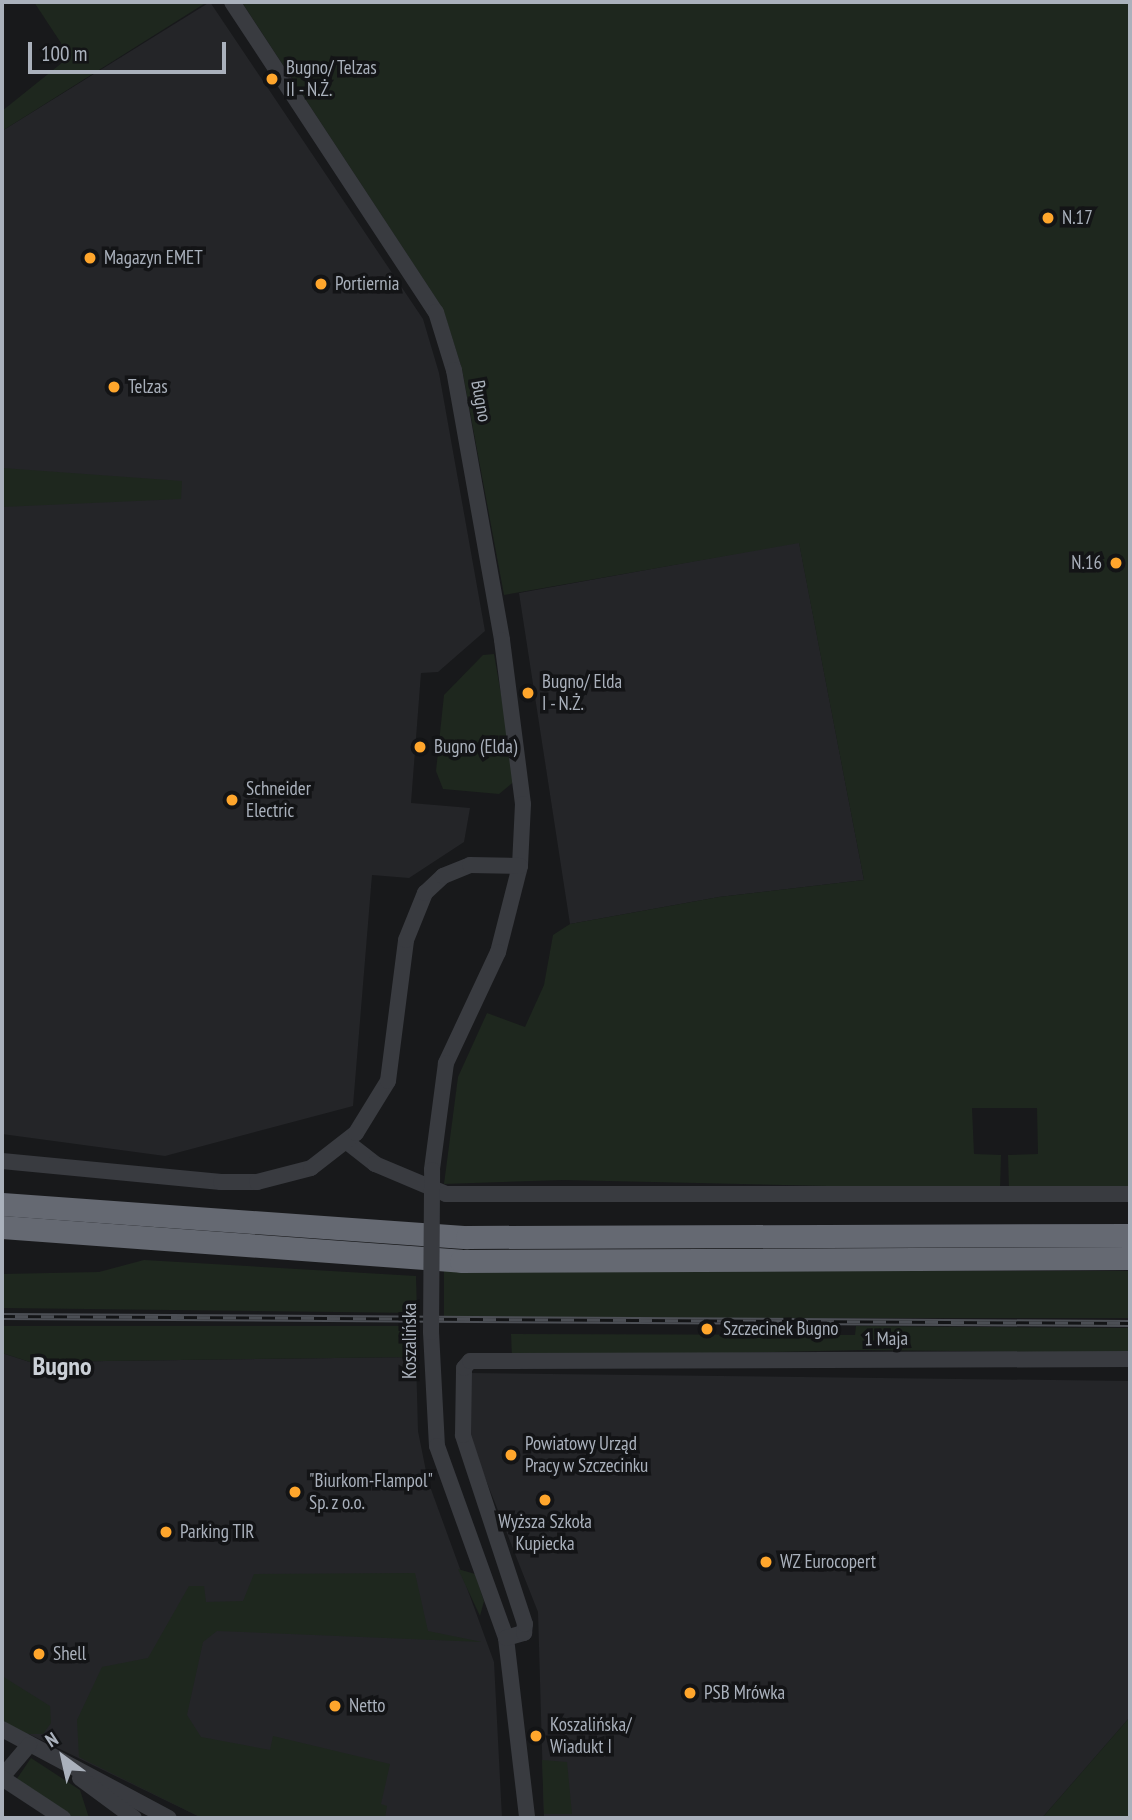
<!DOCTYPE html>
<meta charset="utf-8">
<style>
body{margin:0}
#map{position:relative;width:1132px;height:1820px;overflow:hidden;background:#18191b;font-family:"PT Sans Narrow",sans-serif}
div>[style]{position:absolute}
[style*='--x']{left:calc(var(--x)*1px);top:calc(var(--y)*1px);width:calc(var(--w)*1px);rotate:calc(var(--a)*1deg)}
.built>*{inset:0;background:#242528}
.green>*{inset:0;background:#1e271e;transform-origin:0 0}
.minor>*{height:16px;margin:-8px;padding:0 8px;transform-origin:8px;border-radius:8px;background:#393b40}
.highway>*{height:23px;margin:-11.5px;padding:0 11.5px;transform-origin:11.5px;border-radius:11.5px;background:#656972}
.rail>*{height:7px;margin-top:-3.5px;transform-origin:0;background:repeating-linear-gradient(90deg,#131416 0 13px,#4c4f55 0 26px);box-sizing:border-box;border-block:2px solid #4c4f55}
.minor-bridge>*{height:16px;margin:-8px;padding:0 8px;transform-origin:8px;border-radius:8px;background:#393b40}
.dots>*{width:19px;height:19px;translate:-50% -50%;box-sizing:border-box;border:4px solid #131416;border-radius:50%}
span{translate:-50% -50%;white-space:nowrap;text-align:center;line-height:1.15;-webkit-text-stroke:7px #131416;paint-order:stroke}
.poi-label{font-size:19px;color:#aab1bc}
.left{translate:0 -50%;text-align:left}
.right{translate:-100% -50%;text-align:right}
.street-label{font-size:19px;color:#aab1bc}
.district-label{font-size:26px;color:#cbd0d7;font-weight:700}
.frame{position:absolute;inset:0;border:4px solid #aab1bc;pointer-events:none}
.north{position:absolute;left:28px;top:1722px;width:70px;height:70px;-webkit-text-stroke:5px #131416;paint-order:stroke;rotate:327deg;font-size:19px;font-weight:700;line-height:28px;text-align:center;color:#aab1bc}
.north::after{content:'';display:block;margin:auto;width:24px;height:32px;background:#aab1bc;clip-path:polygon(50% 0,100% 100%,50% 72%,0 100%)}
.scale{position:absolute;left:28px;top:42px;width:198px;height:32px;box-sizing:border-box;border:4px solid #aab1bc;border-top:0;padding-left:9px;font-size:21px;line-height:24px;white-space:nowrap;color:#aab1bc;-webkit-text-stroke:5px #131416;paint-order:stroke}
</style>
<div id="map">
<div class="built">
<i style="clip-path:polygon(210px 2px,423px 319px,439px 373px,485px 631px,438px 672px,421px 673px,411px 803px,470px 808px,464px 842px,409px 878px,372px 875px,353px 1106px,165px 1156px,2px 1134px,2px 131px)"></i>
<i style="clip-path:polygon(799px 542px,864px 880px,719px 897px,570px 924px,519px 593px)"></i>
<i style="clip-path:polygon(2px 1353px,30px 1362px,416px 1357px,418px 1431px,428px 1481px,494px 1662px,502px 1818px,202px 1818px,2px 1721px)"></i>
<i style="clip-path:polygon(468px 1373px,1130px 1381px,1130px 1717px,1042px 1818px,544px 1818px,538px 1612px,469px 1437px)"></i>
</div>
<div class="green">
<i style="clip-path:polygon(34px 2px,207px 2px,2px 131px,2px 111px,63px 62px,61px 43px)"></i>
<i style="clip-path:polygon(1130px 2px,1130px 1187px,1009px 1190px,1008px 1155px,1038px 1154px,1037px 1108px,972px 1108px,974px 1154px,1001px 1155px,1000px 1190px,563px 1180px,444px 1184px,458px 1077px,487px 1013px,525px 1027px,544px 985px,553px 935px,570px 924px,719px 897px,864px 880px,799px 543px,504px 595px,462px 369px,443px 309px,243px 4px)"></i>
<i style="clip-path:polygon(2px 468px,182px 481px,181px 499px,2px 507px)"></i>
<i style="clip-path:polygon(494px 654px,516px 780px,499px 794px,443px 789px,436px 771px,444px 695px,483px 655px)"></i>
<i style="clip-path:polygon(144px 1260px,416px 1276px,417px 1313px,2px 1308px,2px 1274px,99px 1272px)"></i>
<i style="left:1130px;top:1271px;width:47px;height:686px;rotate:90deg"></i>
<i style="clip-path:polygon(2px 1326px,416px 1326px,416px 1357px,30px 1362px,2px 1353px)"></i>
<i style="clip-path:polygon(856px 1326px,1130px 1328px,1130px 1353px,863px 1350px,512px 1358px,511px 1334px,855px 1335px)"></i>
<i style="clip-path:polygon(458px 1569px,475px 1574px,484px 1601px,480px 1616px)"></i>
<i style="clip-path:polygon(415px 1573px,428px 1631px,482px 1642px,217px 1631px,203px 1642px,187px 1715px,201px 1737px,270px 1750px,273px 1736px,390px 1764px,381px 1804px,387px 1806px,385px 1818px,202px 1818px,79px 1757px,77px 1720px,102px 1667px,148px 1658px,189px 1586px,204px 1586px,206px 1602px,243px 1601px,254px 1574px)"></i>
<i style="clip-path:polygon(2px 1676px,50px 1706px,51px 1723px,43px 1734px,23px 1734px,2px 1720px)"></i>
<i style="clip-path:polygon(1130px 1717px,1130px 1818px,1042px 1818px)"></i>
<i style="clip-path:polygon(31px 1758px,80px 1790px,89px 1818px,68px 1818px,16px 1780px)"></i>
<i style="clip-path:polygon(542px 1760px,567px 1762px,572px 1814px,544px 1814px)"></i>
</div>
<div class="minor">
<i style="--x:232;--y:2;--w:371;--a:56.7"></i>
<i style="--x:436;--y:312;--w:61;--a:72.8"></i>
<i style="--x:454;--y:370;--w:274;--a:79.9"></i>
<i style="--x:502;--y:640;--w:165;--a:82.7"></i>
<i style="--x:523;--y:804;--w:62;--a:92.8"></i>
<i style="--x:520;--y:866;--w:89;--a:104.3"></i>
<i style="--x:498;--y:952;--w:123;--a:115.1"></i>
<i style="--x:446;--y:1063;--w:108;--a:97.5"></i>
<i style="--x:347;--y:1142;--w:36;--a:38"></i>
<i style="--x:375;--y:1164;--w:77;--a:22.9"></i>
<i style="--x:446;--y:1194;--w:684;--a:0"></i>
<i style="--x:2;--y:1161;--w:220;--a:5.5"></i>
<i style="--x:221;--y:1182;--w:36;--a:0"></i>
<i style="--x:257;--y:1182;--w:56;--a:-14.5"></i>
<i style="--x:311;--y:1168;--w:57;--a:-37.9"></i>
<i style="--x:356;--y:1133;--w:61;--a:-58.4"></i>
<i style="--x:388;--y:1081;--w:142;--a:-82.7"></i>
<i style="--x:406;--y:940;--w:51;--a:-68"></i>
<i style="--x:425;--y:893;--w:25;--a:-43"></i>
<i style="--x:443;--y:876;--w:29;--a:-22"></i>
<i style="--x:470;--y:865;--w:50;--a:1.1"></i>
<i style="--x:431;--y:1332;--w:114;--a:87"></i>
<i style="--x:437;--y:1446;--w:204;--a:70.2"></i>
<i style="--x:506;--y:1638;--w:181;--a:83.3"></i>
<i style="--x:506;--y:1638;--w:19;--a:-16"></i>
<i style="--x:524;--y:1633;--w:9;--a:-84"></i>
<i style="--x:525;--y:1624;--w:199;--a:-108.2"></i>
<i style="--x:463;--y:1435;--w:67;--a:-89.1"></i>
<i style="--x:464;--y:1368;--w:9;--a:-49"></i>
<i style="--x:470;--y:1361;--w:660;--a:-0.17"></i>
<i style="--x:2;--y:1729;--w:189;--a:28.1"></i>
<i style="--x:2;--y:1777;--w:42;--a:-49.8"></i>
<i style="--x:2;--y:1778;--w:73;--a:33.3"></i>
<i style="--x:80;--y:1778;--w:67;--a:36.5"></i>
</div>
<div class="highway">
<i style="--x:2;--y:1204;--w:466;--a:4.1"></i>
<i style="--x:467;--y:1237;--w:663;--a:-0.17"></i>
<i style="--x:2;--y:1227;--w:460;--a:4.2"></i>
<i style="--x:461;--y:1261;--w:669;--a:-0.26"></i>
</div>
<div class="rail">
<i style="--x:2;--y:1316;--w:1128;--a:0.36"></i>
</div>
<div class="minor-bridge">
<i style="--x:431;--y:1332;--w:162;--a:-89.6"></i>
</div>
<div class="dots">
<i style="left:272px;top:79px;background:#ffa62c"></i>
<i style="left:1048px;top:218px;background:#ffa62c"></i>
<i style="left:90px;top:258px;background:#ffa62c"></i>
<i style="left:321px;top:284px;background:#ffa62c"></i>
<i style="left:114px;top:387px;background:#ffa62c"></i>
<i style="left:1116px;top:563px;background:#ffa62c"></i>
<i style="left:528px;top:693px;background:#ffa62c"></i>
<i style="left:420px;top:747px;background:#ffa62c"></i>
<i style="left:232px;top:800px;background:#ffa62c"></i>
<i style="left:707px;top:1329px;background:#ffa62c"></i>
<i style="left:511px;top:1455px;background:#ffa62c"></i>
<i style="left:295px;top:1492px;background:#ffa62c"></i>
<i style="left:545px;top:1500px;background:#ffa62c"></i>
<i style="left:166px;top:1532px;background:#ffa62c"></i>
<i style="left:766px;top:1562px;background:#ffa62c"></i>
<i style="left:39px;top:1654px;background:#ffa62c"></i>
<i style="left:690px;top:1693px;background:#ffa62c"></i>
<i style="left:335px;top:1706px;background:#ffa62c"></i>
<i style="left:536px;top:1736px;background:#ffa62c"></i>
</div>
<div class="poi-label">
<span class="left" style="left:286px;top:79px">Bugno/ Telzas<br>II - N.Ż.</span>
<span class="left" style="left:1062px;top:218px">N.17</span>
<span class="left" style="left:104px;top:258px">Magazyn EMET</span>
<span class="left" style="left:335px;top:284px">Portiernia</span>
<span class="left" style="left:128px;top:387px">Telzas</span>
<span class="right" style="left:1102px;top:563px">N.16</span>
<span class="left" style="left:542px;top:693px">Bugno/ Elda<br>I - N.Ż.</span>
<span class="left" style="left:434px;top:747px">Bugno (Elda)</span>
<span class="left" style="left:246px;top:800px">Schneider<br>Electric</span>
<span class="left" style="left:723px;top:1329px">Szczecinek Bugno</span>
<span class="left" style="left:525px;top:1455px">Powiatowy Urząd<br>Pracy w Szczecinku</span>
<span class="left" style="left:309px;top:1492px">"Biurkom-Flampol"<br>Sp. z o.o.</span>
<span style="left:545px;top:1533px">Wyższa Szkoła<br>Kupiecka</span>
<span class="left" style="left:180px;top:1532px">Parking TIR</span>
<span class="left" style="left:780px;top:1562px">WZ Eurocopert</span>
<span class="left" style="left:53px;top:1654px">Shell</span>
<span class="left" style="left:704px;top:1693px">PSB Mrówka</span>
<span class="left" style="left:349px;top:1706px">Netto</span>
<span class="left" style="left:550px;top:1736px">Koszalińska/<br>Wiadukt I</span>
</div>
<div class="street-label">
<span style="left:481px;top:401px;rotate:80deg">Bugno</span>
<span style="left:886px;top:1339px;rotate:-1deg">1 Maja</span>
<span style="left:410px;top:1341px;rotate:-90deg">Koszalińska</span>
</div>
<div class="district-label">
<span style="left:62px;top:1366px">Bugno</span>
</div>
<div class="frame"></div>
<div class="north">N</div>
<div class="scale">100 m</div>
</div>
